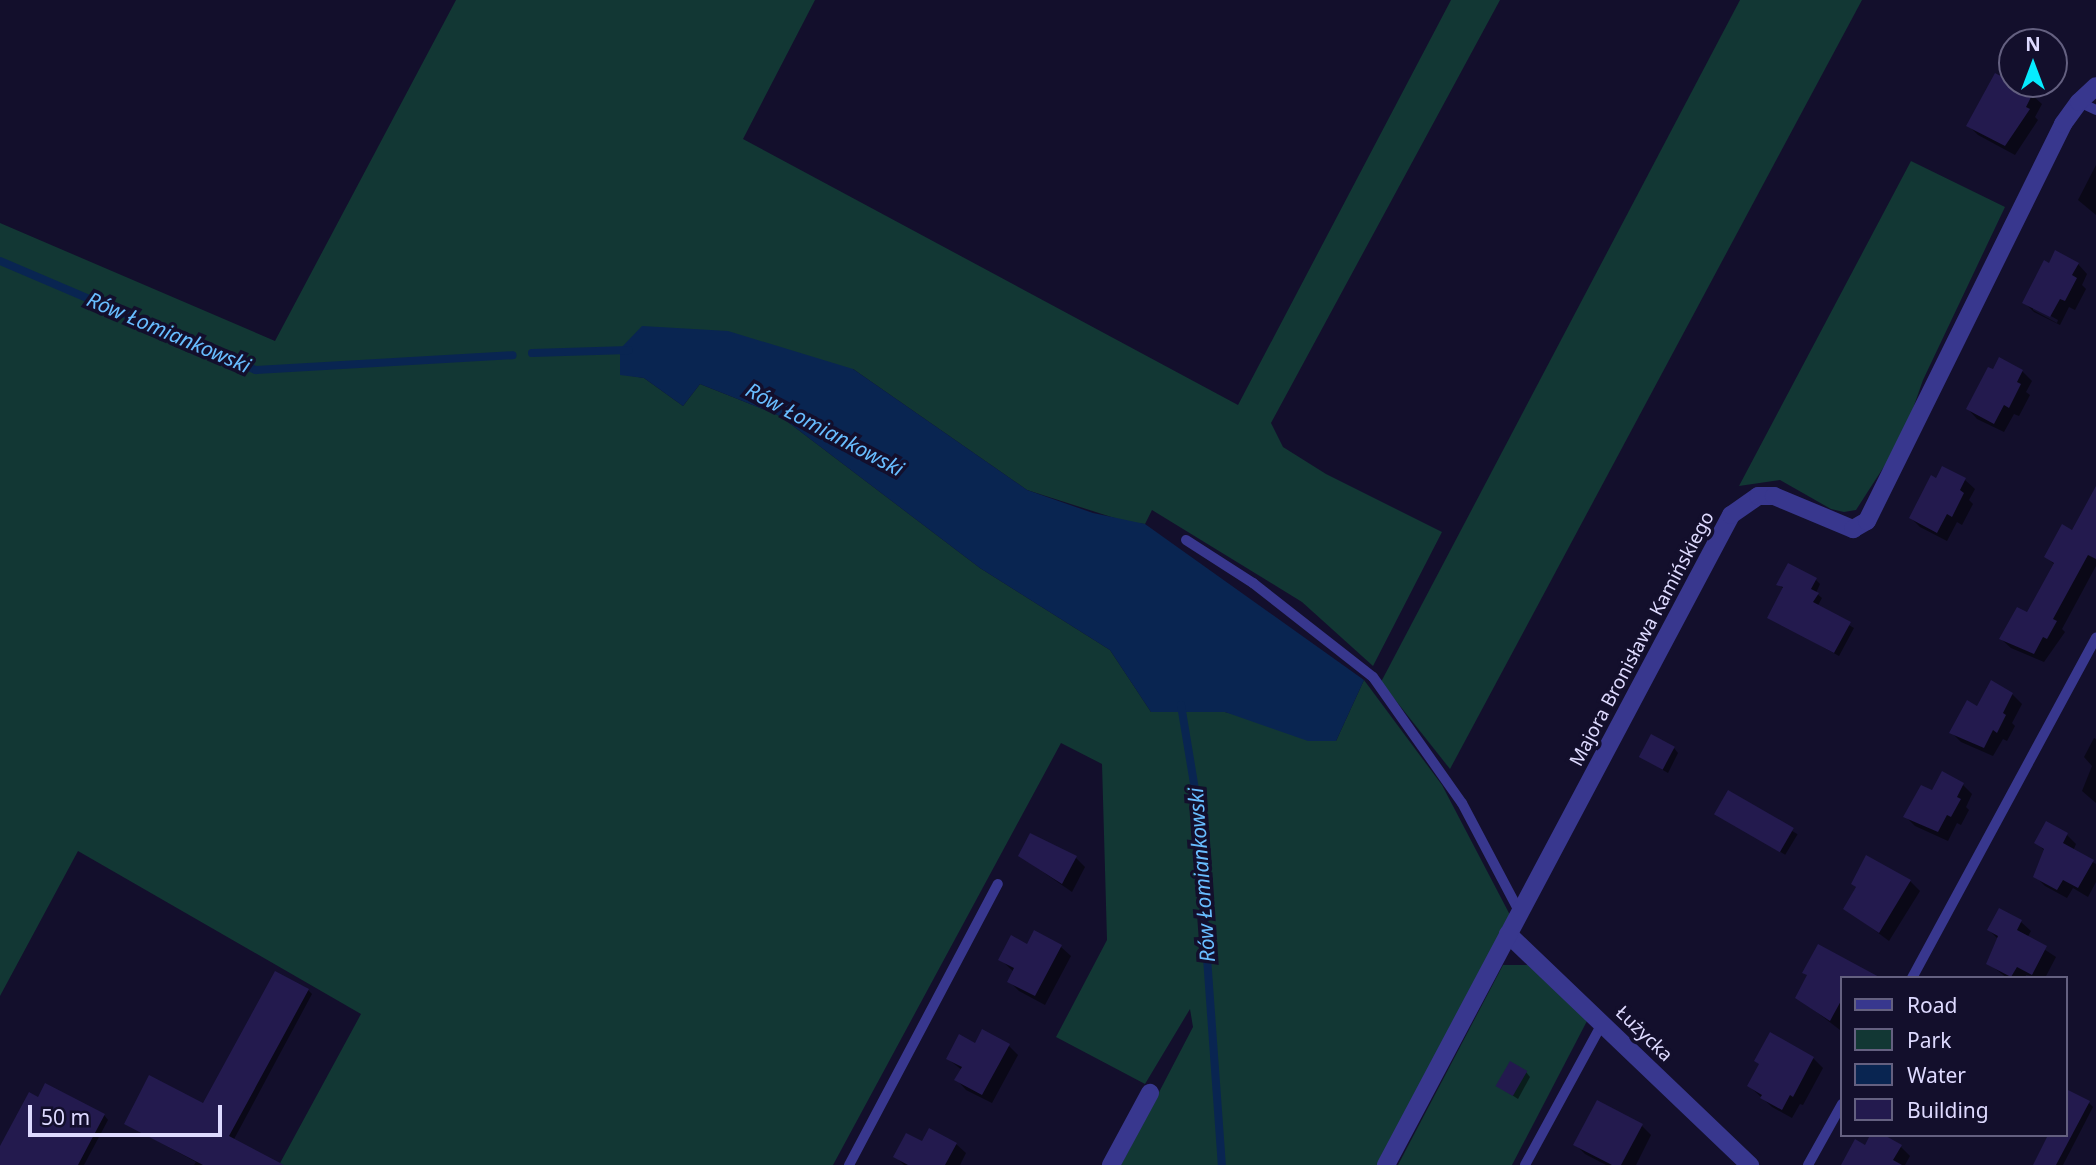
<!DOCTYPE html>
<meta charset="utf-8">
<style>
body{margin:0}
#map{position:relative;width:2096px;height:1165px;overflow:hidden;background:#130f2c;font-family:"Noto Sans",sans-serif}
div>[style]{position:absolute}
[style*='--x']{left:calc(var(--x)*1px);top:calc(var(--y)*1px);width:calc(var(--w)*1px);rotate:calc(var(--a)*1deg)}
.green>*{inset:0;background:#123734}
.water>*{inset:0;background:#092551}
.shadow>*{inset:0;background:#0007;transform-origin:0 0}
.stream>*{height:8px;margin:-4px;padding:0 4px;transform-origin:4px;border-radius:4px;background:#092551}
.building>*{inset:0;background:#231a4e;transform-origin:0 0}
.service>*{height:10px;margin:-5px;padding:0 5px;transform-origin:5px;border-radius:5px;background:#38378e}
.minor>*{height:18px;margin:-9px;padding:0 9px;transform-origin:9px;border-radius:9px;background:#38378e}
span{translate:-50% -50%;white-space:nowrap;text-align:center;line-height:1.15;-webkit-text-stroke:7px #130f2c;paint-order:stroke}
.street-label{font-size:19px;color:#dedaff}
.water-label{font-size:21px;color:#68bdff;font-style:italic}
.legend{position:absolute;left:1840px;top:976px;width:228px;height:161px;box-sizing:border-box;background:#130f2c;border:2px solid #646080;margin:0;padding:9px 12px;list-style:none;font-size:21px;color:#dedaff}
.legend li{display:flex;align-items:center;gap:14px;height:35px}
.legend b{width:35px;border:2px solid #646080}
.north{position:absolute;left:1998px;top:28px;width:70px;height:70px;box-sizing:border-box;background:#130f2c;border:2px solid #646080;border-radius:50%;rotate:0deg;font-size:19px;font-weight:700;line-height:28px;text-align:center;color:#dedaff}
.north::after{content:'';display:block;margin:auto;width:24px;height:32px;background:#06ecff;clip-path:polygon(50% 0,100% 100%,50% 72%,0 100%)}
.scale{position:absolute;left:28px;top:1105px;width:194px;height:32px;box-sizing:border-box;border:4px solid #dedaff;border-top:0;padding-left:9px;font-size:21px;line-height:24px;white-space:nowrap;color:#dedaff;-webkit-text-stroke:5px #130f2c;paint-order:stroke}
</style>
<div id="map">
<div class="green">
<i style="clip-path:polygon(456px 0,815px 0,743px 139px,1238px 405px,1451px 0,1500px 0,1271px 423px,1283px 447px,1326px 474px,1442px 532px,1373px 666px,1302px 602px,1152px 510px,1145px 524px,1127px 522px,1027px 490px,853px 369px,620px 374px,644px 378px,683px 406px,700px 384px,780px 416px,980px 568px,1110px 650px,1151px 712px,1225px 712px,1336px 741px,1364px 680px,1442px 785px,1510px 915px,1378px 1165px,1121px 1165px,1193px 1027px,1190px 1009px,1145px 1084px,1056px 1037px,1107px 940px,1102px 764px,1061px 743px,833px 1165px,279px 1165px,361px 1014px,78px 851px,0 996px,0 223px,275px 341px)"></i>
<i style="clip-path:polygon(1740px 0,1862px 0,1450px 769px,1381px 682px)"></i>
<i style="clip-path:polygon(1911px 161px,2005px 207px,1923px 380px,1903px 437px,1856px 510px,1844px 512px,1831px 509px,1780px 480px,1739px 486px)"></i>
<i style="clip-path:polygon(1503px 965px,1528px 965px,1587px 1021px,1512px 1165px,1398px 1165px)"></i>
</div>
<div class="water">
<i style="clip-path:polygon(642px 326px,728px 331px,853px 369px,1027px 490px,1093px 513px,1145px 524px,1364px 680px,1336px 741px,1308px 741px,1225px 712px,1151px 712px,1110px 650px,980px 568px,780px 416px,700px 384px,683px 406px,644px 378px,620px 375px,620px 349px)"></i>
</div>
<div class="shadow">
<i style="clip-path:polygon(1995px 76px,2032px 95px,2042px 104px,2035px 117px,2038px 120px,2015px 155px,1978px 135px,1969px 126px)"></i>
<i style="clip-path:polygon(2096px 165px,2096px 215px,2078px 200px)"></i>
<i style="clip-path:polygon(evenodd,2078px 264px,2087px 274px,2082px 285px,2086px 289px,2075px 310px,2069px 307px,2060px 325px,2034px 312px,2024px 302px,2049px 265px,2078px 264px,2033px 306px,2058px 320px,2057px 323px,2033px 310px,2033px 306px)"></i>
<i style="clip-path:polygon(2022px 371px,2032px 381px,2026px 392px,2030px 395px,2019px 416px,2014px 414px,2004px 432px,1977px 419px,1968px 409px)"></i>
<i style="clip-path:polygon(1936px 480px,1965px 480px,1975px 489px,1969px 500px,1973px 504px,1962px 525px,1957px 522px,1947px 541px,1920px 527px,1911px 518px)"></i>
<i style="clip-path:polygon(2096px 512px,2096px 566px,2062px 629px,2065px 632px,2044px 662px,2011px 648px,2001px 639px,2028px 615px,2055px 565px,2046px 557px)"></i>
<i style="clip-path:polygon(1816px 580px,1820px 584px,1816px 593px,1822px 598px,1817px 607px,1854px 628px,1839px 656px,1769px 617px,1784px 590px,1779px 584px)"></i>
<i style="clip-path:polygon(2012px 694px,2022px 704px,2012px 723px,2015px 726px,2007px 741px,2003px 739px,1993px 756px,1961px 742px,1952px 733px,1978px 709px)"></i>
<i style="clip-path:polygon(2094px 738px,2096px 739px,2096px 803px,2082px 791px,2092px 766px,2084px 757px)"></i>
<i style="clip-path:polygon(1674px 748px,1678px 753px,1668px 773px,1641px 757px)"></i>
<i style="clip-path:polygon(1963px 785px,1972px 794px,1966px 807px,1969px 810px,1961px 825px,1957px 823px,1948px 841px,1915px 826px,1906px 817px,1932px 793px)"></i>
<i style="left:1729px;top:793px;width:80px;height:24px;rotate:31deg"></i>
<i style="clip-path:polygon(2067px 835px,2076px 844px,2073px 851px,2096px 864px,2096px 882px,2088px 897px,2073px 888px,2067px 898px,2045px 886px,2035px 876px,2045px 851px,2036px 843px)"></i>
<i style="clip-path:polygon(1020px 856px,1076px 858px,1085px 867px,1072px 892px)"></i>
<i style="clip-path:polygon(1910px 881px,1920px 891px,1889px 941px,1846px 909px,1857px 888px,1853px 884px)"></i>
<i style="clip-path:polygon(2021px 922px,2031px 931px,2027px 938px,2056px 957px,2045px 978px,2026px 975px,2025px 978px,2007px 978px,1988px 963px,1998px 939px,1989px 930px)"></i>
<i style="clip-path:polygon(1028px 946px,1061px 947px,1071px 956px,1045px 1005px,1019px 991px,1009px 981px,1014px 972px,1000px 959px)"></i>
<i style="clip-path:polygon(1809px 977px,1842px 978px,1840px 1030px,1797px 997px)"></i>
<i style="clip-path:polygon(308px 990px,312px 994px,233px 1141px,261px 1165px,194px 1165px,196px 1162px,126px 1124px,204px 1105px)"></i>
<i style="clip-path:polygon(975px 1045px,1008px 1045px,1018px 1055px,992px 1103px,966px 1090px,957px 1080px,962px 1070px,948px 1059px)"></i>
<i style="clip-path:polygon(1813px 1058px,1823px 1068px,1803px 1105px,1800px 1104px,1792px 1118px,1772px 1107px,1749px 1086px)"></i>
<i style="clip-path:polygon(1526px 1072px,1530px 1077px,1518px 1099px,1498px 1086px)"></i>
<i style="clip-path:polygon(39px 1099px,104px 1115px,108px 1120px,84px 1165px,0 1165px,0 1149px)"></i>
<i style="clip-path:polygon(2089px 1103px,2093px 1107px,2063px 1165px,2035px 1165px,2066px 1135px)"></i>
<i style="clip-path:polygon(1642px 1126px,1651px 1135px,1636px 1165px,1606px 1165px,1585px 1154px,1575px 1144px)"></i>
<i style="clip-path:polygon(923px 1144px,956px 1144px,966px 1153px,960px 1165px,904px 1165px,896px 1157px)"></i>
<i style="clip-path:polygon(1866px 1147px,1901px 1147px,1910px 1156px,1905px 1165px,1846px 1165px)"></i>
</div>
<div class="stream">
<i style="--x:0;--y:261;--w:278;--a:23.1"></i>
<i style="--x:256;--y:370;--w:257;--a:-3.3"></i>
<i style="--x:532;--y:353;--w:97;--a:-1.8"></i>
<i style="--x:1181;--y:705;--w:86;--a:80.6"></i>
<i style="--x:1195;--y:790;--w:376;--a:85.9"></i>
</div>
<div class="building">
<i style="clip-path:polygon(1995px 73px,2033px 93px,2026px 107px,2030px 109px,2005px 146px,1966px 126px)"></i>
<i style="clip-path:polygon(2055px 250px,2079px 263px,2072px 275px,2077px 278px,2065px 301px,2060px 299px,2050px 317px,2022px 303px,2044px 260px,2049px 263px)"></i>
<i style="clip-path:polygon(1999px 357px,2023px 370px,2017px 382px,2021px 384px,2009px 408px,2004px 405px,1994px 424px,1966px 409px,1988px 367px,1993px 369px)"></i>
<i style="clip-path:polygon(1942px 466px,1966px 478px,1960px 490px,1964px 493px,1952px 517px,1947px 514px,1937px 533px,1909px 518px,1931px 475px,1936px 478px)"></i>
<i style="clip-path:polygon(2096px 486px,2096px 559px,2088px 555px,2053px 619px,2057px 621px,2047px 639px,2043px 637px,2034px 654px,1999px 639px,2017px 607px,2027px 612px,2054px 563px,2044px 557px,2062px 524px,2072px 530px)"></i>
<i style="clip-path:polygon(1788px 563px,1817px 578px,1811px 589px,1819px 593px,1813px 602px,1851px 622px,1834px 653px,1767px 618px,1783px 587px,1776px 585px)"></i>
<i style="clip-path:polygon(1991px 680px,2013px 693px,2003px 713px,2006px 715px,1997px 733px,1993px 730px,1984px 748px,1949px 733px,1967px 700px,1977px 706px)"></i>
<i style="left:1651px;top:734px;width:27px;height:26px;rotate:28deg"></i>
<i style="clip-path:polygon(1942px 771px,1964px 783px,1957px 797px,1961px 799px,1951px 817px,1947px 815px,1938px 832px,1903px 817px,1921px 785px,1932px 790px)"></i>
<i style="left:1728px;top:790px;width:76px;height:28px;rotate:30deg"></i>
<i style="clip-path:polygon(2046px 821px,2068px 833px,2063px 843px,2094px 860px,2078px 888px,2063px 880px,2057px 890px,2033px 877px,2044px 849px,2034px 843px)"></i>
<i style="clip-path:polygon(1030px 833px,1077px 856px,1062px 884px,1018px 856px)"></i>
<i style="clip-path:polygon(1866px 855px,1911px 880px,1879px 933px,1843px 909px,1856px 887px,1851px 884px)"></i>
<i style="clip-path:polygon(1999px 908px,2022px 920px,2017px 930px,2047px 946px,2032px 975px,2017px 967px,2011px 977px,1986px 964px,1998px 936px,1987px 930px)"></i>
<i style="clip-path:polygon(1034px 930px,1062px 945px,1035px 996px,1007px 982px,1014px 968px,998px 960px,1011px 935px,1027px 944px)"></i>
<i style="clip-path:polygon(1818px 944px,1881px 978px,1842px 978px,1842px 999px,1830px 1021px,1795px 998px,1807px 975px,1802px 973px)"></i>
<i style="clip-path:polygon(275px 971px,309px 989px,229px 1136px,284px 1165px,203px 1165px,124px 1124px,149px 1075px,203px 1103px)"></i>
<i style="clip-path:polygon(982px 1029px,1010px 1044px,982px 1095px,954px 1080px,962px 1067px,946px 1059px,959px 1034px,975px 1043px)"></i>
<i style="clip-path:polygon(1770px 1032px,1814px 1057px,1793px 1097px,1790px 1095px,1782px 1110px,1760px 1098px,1762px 1095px,1747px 1086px,1759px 1064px,1754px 1061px)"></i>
<i style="left:1510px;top:1061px;width:20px;height:29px;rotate:30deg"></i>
<i style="clip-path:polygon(45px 1083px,105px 1114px,78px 1165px,0 1165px,0 1146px,29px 1092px,38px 1097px)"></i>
<i style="clip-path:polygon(2066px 1089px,2090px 1101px,2056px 1165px,2033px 1165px,2048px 1135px,2066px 1135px)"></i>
<i style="clip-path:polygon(1597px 1100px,1643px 1124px,1621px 1165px,1612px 1165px,1573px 1145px)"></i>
<i style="clip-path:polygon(929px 1128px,957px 1143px,945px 1165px,908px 1165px,893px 1157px,906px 1133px,922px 1141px)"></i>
<i style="clip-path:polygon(1870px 1135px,1884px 1135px,1902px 1145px,1893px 1160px,1902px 1165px,1841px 1165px,1855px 1139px,1865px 1145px)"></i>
</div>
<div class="service">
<i style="--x:2079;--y:102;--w:19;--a:25"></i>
<i style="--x:1186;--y:540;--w:80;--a:32.7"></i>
<i style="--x:1253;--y:583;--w:152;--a:38.1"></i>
<i style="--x:1373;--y:677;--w:154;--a:54.8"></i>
<i style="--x:1462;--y:803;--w:124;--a:62.2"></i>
<i style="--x:1912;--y:978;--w:387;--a:-61.6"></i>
<i style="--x:849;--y:1165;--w:318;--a:-62.1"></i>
<i style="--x:1525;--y:1165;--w:161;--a:-61.4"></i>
<i style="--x:1808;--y:1165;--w:70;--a:-60.9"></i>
</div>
<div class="minor">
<i style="--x:1508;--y:934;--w:335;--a:43.7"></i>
<i style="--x:1111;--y:1165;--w:82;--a:-61.6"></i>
<i style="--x:1386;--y:1165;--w:736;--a:-62.04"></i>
<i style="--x:1731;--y:515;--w:33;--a:-35"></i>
<i style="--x:1758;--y:496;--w:16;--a:0"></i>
<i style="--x:1774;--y:496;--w:86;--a:22.7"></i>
<i style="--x:1853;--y:529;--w:16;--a:-30"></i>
<i style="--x:1867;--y:521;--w:443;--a:-63.7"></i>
<i style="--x:2063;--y:124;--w:27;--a:-54"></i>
<i style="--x:2079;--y:102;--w:23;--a:-43"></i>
</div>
<div class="street-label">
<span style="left:1642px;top:639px;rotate:-62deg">Majora Bronisława Kamińskiego</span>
<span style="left:1644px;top:1034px;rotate:44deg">Łużycka</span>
</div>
<div class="water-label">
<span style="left:169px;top:332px;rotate:23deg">Rów Łomiankowski</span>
<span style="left:825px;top:429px;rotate:28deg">Rów Łomiankowski</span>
<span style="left:1201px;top:875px;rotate:-94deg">Rów Łomiankowski</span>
</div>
<ul class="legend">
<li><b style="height:9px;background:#38378e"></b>Road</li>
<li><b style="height:19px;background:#123734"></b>Park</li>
<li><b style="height:19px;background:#092551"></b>Water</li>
<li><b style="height:19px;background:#231a4e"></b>Building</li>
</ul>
<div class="north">N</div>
<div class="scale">50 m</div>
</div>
